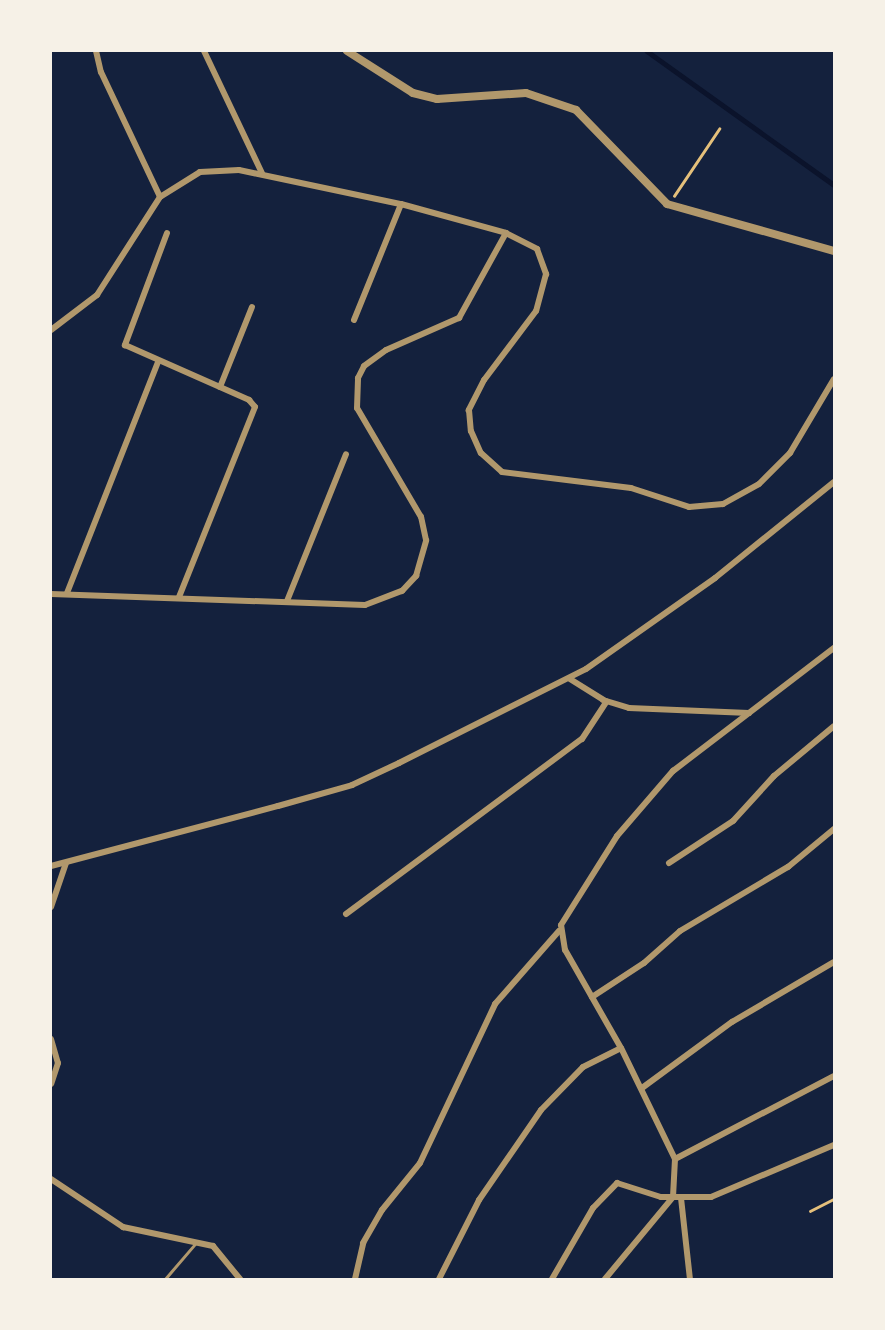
<!DOCTYPE html>
<style>
body{margin:0}
#map{position:relative;width:885px;height:1330px;overflow:hidden;background:#14213d;font-family:"Exo 2",sans-serif}
div>[style]{position:absolute}
[style*='--x']{left:calc(var(--x)*1px);top:calc(var(--y)*1px);width:calc(var(--w)*1px);rotate:calc(var(--a)*1deg)}
.stream>*{height:4.5px;margin:-2.25px;padding:0 2.25px;transform-origin:2.25px;border-radius:2.25px;background:#0b132b}
.path>*{height:2.5px;margin:-1.25px;padding:0 1.25px;transform-origin:1.25px;border-radius:1.25px;background:#e5c07b}
.service>*{height:2.5px;margin:-1.25px;padding:0 1.25px;transform-origin:1.25px;border-radius:1.25px;background:#b1986c}
.minor>*{height:6px;margin:-3px;padding:0 3px;transform-origin:3px;border-radius:3px;background:#b1986c}
.tertiary>*{height:8px;margin:-4px;padding:0 4px;transform-origin:4px;border-radius:4px;background:#b1986c}
span{translate:-50% -50%;white-space:nowrap;text-align:center;line-height:1.15;-webkit-text-stroke:7px #f6f1e7;paint-order:stroke}
.frame{position:absolute;inset:0;border:52px solid #f6f1e7;pointer-events:none}
</style>
<div id="map">
<div class="stream">
<i style="--x:647;--y:51;--w:230;--a:35.6"></i>
</div>
<div class="path">
<i style="--x:674;--y:196;--w:81;--a:-56.1"></i>
<i style="--x:810;--y:1211;--w:27;--a:-27"></i>
</div>
<div class="service">
<i style="--x:165;--y:1279;--w:46;--a:-49.4"></i>
</div>
<div class="minor">
<i style="--x:96;--y:51;--w:22;--a:77"></i>
<i style="--x:101;--y:72;--w:138;--a:64.7"></i>
<i style="--x:204;--y:51;--w:135;--a:64.6"></i>
<i style="--x:167;--y:233;--w:120;--a:110.6"></i>
<i style="--x:125;--y:345;--w:136;--a:23.9"></i>
<i style="--x:249;--y:400;--w:9;--a:49"></i>
<i style="--x:255;--y:407;--w:205;--a:111.8"></i>
<i style="--x:354;--y:320;--w:125;--a:-67.9"></i>
<i style="--x:51;--y:330;--w:58;--a:-37.3"></i>
<i style="--x:97;--y:295;--w:117;--a:-57.3"></i>
<i style="--x:160;--y:197;--w:47;--a:-32"></i>
<i style="--x:200;--y:172;--w:39;--a:-3"></i>
<i style="--x:239;--y:170;--w:166;--a:11.9"></i>
<i style="--x:401;--y:204;--w:109;--a:15.4"></i>
<i style="--x:506;--y:233;--w:35;--a:27"></i>
<i style="--x:537;--y:249;--w:27;--a:70"></i>
<i style="--x:546;--y:274;--w:38;--a:105"></i>
<i style="--x:536;--y:311;--w:86;--a:127"></i>
<i style="--x:484;--y:380;--w:34;--a:117"></i>
<i style="--x:469;--y:410;--w:21;--a:85"></i>
<i style="--x:471;--y:431;--w:24;--a:66"></i>
<i style="--x:481;--y:453;--w:28;--a:42"></i>
<i style="--x:502;--y:472;--w:130;--a:7.1"></i>
<i style="--x:631;--y:488;--w:61;--a:18.1"></i>
<i style="--x:689;--y:507;--w:34;--a:-5"></i>
<i style="--x:723;--y:504;--w:41;--a:-29.1"></i>
<i style="--x:759;--y:484;--w:44;--a:-45"></i>
<i style="--x:790;--y:453;--w:86;--a:-59.3"></i>
<i style="--x:220;--y:387;--w:86;--a:-68.2"></i>
<i style="--x:67;--y:593;--w:248;--a:-68.5"></i>
<i style="--x:51;--y:594;--w:314;--a:2"></i>
<i style="--x:365;--y:605;--w:40;--a:-21"></i>
<i style="--x:402;--y:591;--w:21;--a:-47"></i>
<i style="--x:416;--y:576;--w:37;--a:-74"></i>
<i style="--x:426;--y:540;--w:24;--a:-102"></i>
<i style="--x:421;--y:517;--w:126;--a:-120.4"></i>
<i style="--x:357;--y:408;--w:30;--a:-88"></i>
<i style="--x:358;--y:378;--w:13;--a:-63"></i>
<i style="--x:364;--y:366;--w:27;--a:-36"></i>
<i style="--x:386;--y:350;--w:80;--a:-23.7"></i>
<i style="--x:459;--y:318;--w:97;--a:-61.1"></i>
<i style="--x:287;--y:601;--w:158;--a:-68.1"></i>
<i style="--x:570;--y:679;--w:39;--a:32"></i>
<i style="--x:603;--y:700;--w:27;--a:17"></i>
<i style="--x:629;--y:708;--w:120;--a:2.4"></i>
<i style="--x:669;--y:863;--w:77;--a:-33.3"></i>
<i style="--x:733;--y:821;--w:61;--a:-47.7"></i>
<i style="--x:774;--y:776;--w:78;--a:-39.8"></i>
<i style="--x:51;--y:866;--w:235;--a:-14.8"></i>
<i style="--x:278;--y:806;--w:77;--a:-15.8"></i>
<i style="--x:352;--y:785;--w:52;--a:-25.1"></i>
<i style="--x:399;--y:763;--w:209;--a:-26.7"></i>
<i style="--x:586;--y:669;--w:158;--a:-35.2"></i>
<i style="--x:715;--y:578;--w:153;--a:-38.9"></i>
<i style="--x:51;--y:907;--w:46;--a:-71.2"></i>
<i style="--x:346;--y:914;--w:294;--a:-36.6"></i>
<i style="--x:582;--y:739;--w:45;--a:-56.7"></i>
<i style="--x:592;--y:997;--w:62;--a:-33.2"></i>
<i style="--x:644;--y:963;--w:48;--a:-41.6"></i>
<i style="--x:680;--y:931;--w:126;--a:-30.7"></i>
<i style="--x:788;--y:867;--w:60;--a:-39.6"></i>
<i style="--x:51;--y:1039;--w:25;--a:74"></i>
<i style="--x:58;--y:1063;--w:22;--a:108"></i>
<i style="--x:642;--y:1088;--w:112;--a:-36.3"></i>
<i style="--x:732;--y:1022;--w:118;--a:-30.5"></i>
<i style="--x:675;--y:1159;--w:179;--a:-27.6"></i>
<i style="--x:51;--y:1179;--w:87;--a:33.7"></i>
<i style="--x:123;--y:1227;--w:92;--a:11.9"></i>
<i style="--x:213;--y:1246;--w:43;--a:50.7"></i>
<i style="--x:681;--y:1198;--w:81;--a:83.7"></i>
<i style="--x:355;--y:1279;--w:37;--a:-77"></i>
<i style="--x:363;--y:1243;--w:38;--a:-60"></i>
<i style="--x:382;--y:1210;--w:60;--a:-51"></i>
<i style="--x:420;--y:1163;--w:176;--a:-64.7"></i>
<i style="--x:495;--y:1004;--w:97;--a:-48.8"></i>
<i style="--x:439;--y:1279;--w:89;--a:-63.1"></i>
<i style="--x:479;--y:1200;--w:109;--a:-55.4"></i>
<i style="--x:541;--y:1110;--w:60;--a:-45.7"></i>
<i style="--x:583;--y:1067;--w:42;--a:-26.6"></i>
<i style="--x:552;--y:1279;--w:82;--a:-60"></i>
<i style="--x:593;--y:1208;--w:35;--a:-46"></i>
<i style="--x:617;--y:1183;--w:46;--a:17.7"></i>
<i style="--x:661;--y:1197;--w:50;--a:0"></i>
<i style="--x:711;--y:1197;--w:134;--a:-22.9"></i>
<i style="--x:605;--y:1279;--w:107;--a:-50.3"></i>
<i style="--x:673;--y:1197;--w:38;--a:-87"></i>
<i style="--x:675;--y:1159;--w:123;--a:-115.9"></i>
<i style="--x:621;--y:1048;--w:113;--a:-119.7"></i>
<i style="--x:565;--y:950;--w:25;--a:-99"></i>
<i style="--x:561;--y:925;--w:105;--a:-57.8"></i>
<i style="--x:617;--y:836;--w:86;--a:-49.3"></i>
<i style="--x:673;--y:771;--w:203;--a:-37.4"></i>
</div>
<div class="tertiary">
<i style="--x:347;--y:51;--w:78;--a:32.5"></i>
<i style="--x:413;--y:93;--w:25;--a:14"></i>
<i style="--x:437;--y:99;--w:89;--a:-3.9"></i>
<i style="--x:526;--y:93;--w:53;--a:18.8"></i>
<i style="--x:576;--y:110;--w:131;--a:45.9"></i>
<i style="--x:667;--y:204;--w:173;--a:15.7"></i>
</div>
<div class="frame"></div>
</div>
